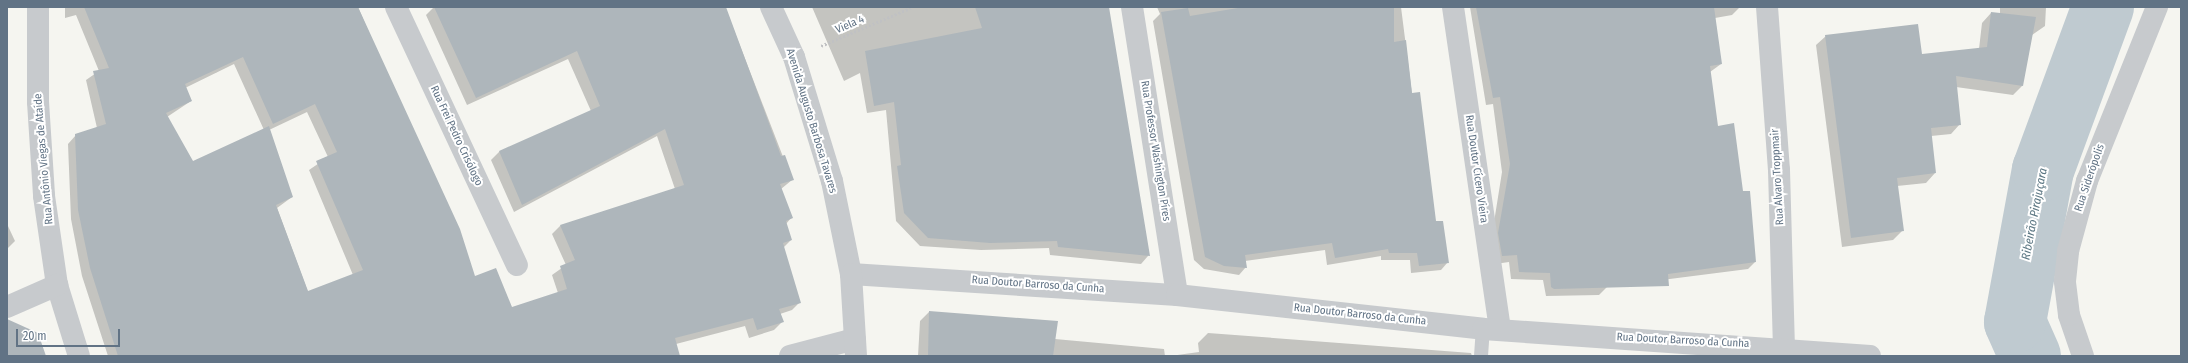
<!DOCTYPE html>
<meta charset="utf-8">
<style>
body{margin:0}
#map{position:relative;width:2188px;height:363px;overflow:hidden;background:#f5f5f0;font-family:"Fira Sans Condensed",sans-serif}
div>[style]{position:absolute}
[style*='--x']{left:calc(var(--x)*1px);top:calc(var(--y)*1px);width:calc(var(--w)*1px);rotate:calc(var(--a)*1deg)}
.shadow>*{inset:0;background:#0003}
.river>*{height:62px;margin:-31px;padding:0 31px;transform-origin:31px;border-radius:31px;background:#bfcad0}
.building>*{inset:0;background:#aeb6bb}
.path>*{height:2.5px;margin-top:-1.25px;transform-origin:0;background:repeating-linear-gradient(90deg,#c0c1c3 0 2px,transparent 0 4px)}
.service>*{height:14px;margin:-7px;padding:0 7px;transform-origin:7px;border-radius:7px;background:#c7cacd}
.minor>*{height:22px;margin:-11px;padding:0 11px;transform-origin:11px;border-radius:11px;background:#c7cacd}
.tertiary>*{height:22px;margin:-11px;padding:0 11px;transform-origin:11px;border-radius:11px;background:#c7cacd}
span{translate:-50% -50%;white-space:nowrap;text-align:center;line-height:1.15;-webkit-text-stroke:4px #fff;paint-order:stroke}
.street-label{font-size:11px;color:#617385}
.water-label{font-size:12px;color:#5c7783;font-style:italic}
.frame{position:absolute;inset:0;border:8px solid #617385;pointer-events:none}
.scale{position:absolute;left:16px;top:329px;width:104px;height:18px;box-sizing:border-box;border:2px solid #617385;border-top:0;padding-left:5px;font-size:12px;line-height:14px;white-space:nowrap;color:#617385;-webkit-text-stroke:3px #fff;paint-order:stroke}
</style>
<div id="map">
<div class="shadow">
<i style="clip-path:polygon(evenodd,65px 7px,358px 7px,474px 277px,511px 309px,558px 293px,552px 275px,566px 265px,552px 234px,560px 226px,675px 189px,657px 136px,514px 212px,491px 160px,499px 152px,591px 111px,568px 59px,467px 105px,426px 15px,434px 7px,725px 7px,792px 180px,781px 189px,791px 218px,786px 224px,791px 240px,783px 248px,800px 302px,792px 310px,780px 314px,782px 322px,774px 330px,749px 338px,745px 326px,676px 344px,676px 356px,108px 356px,82px 276px,71px 219px,68px 144px,76px 135px,97px 128px,86px 80px,99px 71px,76px 15px,65px 18px,65px 7px,234px 64px,264px 130px,193px 162px,167px 117px,191px 101px,185px 88px,234px 64px,65px 7px,307px 112px,328px 157px,309px 170px,353px 275px,308px 292px,277px 208px,292px 197px,269px 130px,307px 112px)"></i>
<i style="clip-path:polygon(812px 7px,1108px 7px,1148px 256px,1141px 264px,1050px 255px,1049px 248px,981px 250px,920px 246px,896px 221px,886px 110px,867px 113px,860px 73px,844px 81px)"></i>
<i style="clip-path:polygon(1157px 7px,1401px 7px,1412px 94px,1435px 222px,1448px 262px,1441px 270px,1411px 273px,1410px 260px,1381px 260px,1381px 256px,1327px 265px,1325px 250px,1245px 261px,1246px 267px,1239px 275px,1204px 269px,1194px 260px,1153px 21px,1160px 14px)"></i>
<i style="clip-path:polygon(1470px 7px,1740px 7px,1732px 15px,1715px 18px,1721px 64px,1710px 72px,1717px 127px,1742px 193px,1755px 262px,1748px 269px,1607px 287px,1599px 295px,1546px 296px,1543px 280px,1511px 279px,1509px 262px,1495px 264px,1491px 241px,1502px 172px,1493px 104px,1486px 105px)"></i>
<i style="clip-path:polygon(2000px 7px,2046px 7px,2045px 26px,2032px 35px,2022px 86px,2013px 95px,1956px 87px,1960px 124px,1951px 134px,1931px 136px,1935px 173px,1926px 183px,1897px 186px,1902px 231px,1893px 240px,1842px 247px,1816px 45px,1826px 36px,1921px 55px,1979px 49px,1982px 23px,1991px 13px,2000px 14px)"></i>
<i style="clip-path:polygon(7px 224px,15px 241px,7px 249px)"></i>
<i style="clip-path:polygon(929px 312px,1055px 339px,1164px 349px,1165px 356px,918px 356px,920px 321px)"></i>
<i style="clip-path:polygon(1208px 333px,1471px 353px,1472px 356px,1170px 356px,1199px 352px,1198px 343px)"></i>
</div>
<div class="river">
<i style="--x:2030;--y:356;--w:37;--a:-114"></i>
<i style="--x:2015;--y:322;--w:155;--a:-79.6"></i>
<i style="--x:2043;--y:170;--w:174;--a:-69.8"></i>
</div>
<div class="building">
<i style="clip-path:polygon(evenodd,84px 7px,358px 7px,460px 229px,475px 276px,496px 268px,512px 307px,567px 289px,560px 266px,575px 260px,560px 225px,684px 185px,665px 129px,522px 205px,499px 151px,600px 106px,577px 51px,476px 98px,434px 7px,726px 7px,781px 156px,785px 155px,794px 180px,780px 184px,793px 218px,786px 221px,792px 240px,783px 243px,801px 303px,779px 309px,784px 322px,757px 330px,753px 318px,675px 338px,680px 356px,118px 356px,90px 268px,78px 210px,75px 134px,106px 124px,93px 71px,109px 68px,84px 7px,243px 57px,273px 124px,315px 104px,337px 152px,316px 161px,363px 270px,308px 291px,276px 205px,293px 197px,269px 126px,193px 161px,166px 113px,192px 101px,185px 84px,243px 57px)"></i>
<i style="clip-path:polygon(975px 7px,1109px 7px,1150px 256px,1058px 247px,1057px 241px,990px 243px,928px 238px,904px 213px,897px 166px,901px 165px,894px 102px,874px 106px,865px 51px,982px 28px)"></i>
<i style="clip-path:polygon(1244px 7px,1394px 7px,1394px 42px,1406px 40px,1412px 93px,1420px 92px,1436px 221px,1443px 221px,1449px 263px,1419px 266px,1417px 253px,1389px 253px,1388px 249px,1335px 258px,1332px 243px,1245px 255px,1247px 268px,1224px 266px,1205px 257px,1161px 12px,1188px 8px,1190px 16px)"></i>
<i style="clip-path:polygon(1476px 7px,1714px 7px,1722px 64px,1710px 66px,1718px 126px,1734px 123px,1743px 191px,1750px 191px,1756px 262px,1668px 274px,1669px 286px,1554px 289px,1551px 287px,1550px 273px,1519px 272px,1517px 255px,1502px 256px,1498px 233px,1510px 164px,1500px 97px,1493px 98px)"></i>
<i style="clip-path:polygon(1991px 12px,2036px 17px,2023px 86px,1956px 76px,1961px 125px,1931px 128px,1936px 173px,1897px 178px,1904px 231px,1851px 238px,1825px 35px,1918px 24px,1922px 54px,1987px 47px)"></i>
<i style="clip-path:polygon(929px 311px,1058px 321px,1053px 356px,928px 356px)"></i>
<i style="clip-path:polygon(7px 319px,38px 333px,46px 356px,7px 356px)"></i>
</div>
<div class="path">
<i style="--x:821;--y:46;--w:100;--a:-23"></i>
</div>
<div class="service">
<i style="--x:1481;--y:356;--w:27;--a:-86"></i>
</div>
<div class="minor">
<i style="--x:38;--y:7;--w:95;--a:90"></i>
<i style="--x:38;--y:102;--w:94;--a:86.3"></i>
<i style="--x:44;--y:196;--w:90;--a:81.7"></i>
<i style="--x:57;--y:285;--w:74;--a:72.8"></i>
<i style="--x:396;--y:7;--w:285;--a:64.9"></i>
<i style="--x:1132;--y:7;--w:291;--a:81.1"></i>
<i style="--x:1453;--y:7;--w:326;--a:81.7"></i>
<i style="--x:1767;--y:7;--w:163;--a:85.8"></i>
<i style="--x:1779;--y:170;--w:177;--a:88.4"></i>
<i style="--x:851;--y:274;--w:327;--a:3.7"></i>
<i style="--x:1177;--y:295;--w:308;--a:6.3"></i>
<i style="--x:1483;--y:329;--w:388;--a:4"></i>
<i style="--x:7;--y:307;--w:55;--a:-23.7"></i>
<i style="--x:790;--y:356;--w:67;--a:-14.7"></i>
</div>
<div class="tertiary">
<i style="--x:771;--y:7;--w:55;--a:65.3"></i>
<i style="--x:794;--y:57;--w:130;--a:73"></i>
<i style="--x:832;--y:181;--w:95;--a:78.5"></i>
<i style="--x:851;--y:274;--w:82;--a:86.5"></i>
<i style="--x:2083;--y:356;--w:43;--a:-108.9"></i>
<i style="--x:2069;--y:315;--w:34;--a:-97"></i>
<i style="--x:2065;--y:281;--w:30;--a:-84"></i>
<i style="--x:2068;--y:251;--w:73;--a:-74.8"></i>
<i style="--x:2087;--y:181;--w:188;--a:-68.1"></i>
</div>
<div class="street-label">
<span style="left:850px;top:25px;rotate:-23deg">Viela 4</span>
<span style="left:811px;top:121px;rotate:73deg">Avenida Augusto Barbosa Tavares</span>
<span style="left:456px;top:136px;rotate:65deg">Rua Frei Pedro Crisólogo</span>
<span style="left:1155px;top:151px;rotate:81deg">Rua Professor Washington Píres</span>
<span style="left:44px;top:159px;rotate:-95deg">Rua Antônio Viegas de Ataíde</span>
<span style="left:1476px;top:169px;rotate:82deg">Rua Doutor Cícero Vieira</span>
<span style="left:1778px;top:177px;rotate:-93deg">Rua Alvaro Troppmair</span>
<span style="left:2090px;top:178px;rotate:-71deg">Rua Siderópolis</span>
<span style="left:1038px;top:285px;rotate:4deg">Rua Doutor Barroso da Cunha</span>
<span style="left:1360px;top:315px;rotate:6deg">Rua Doutor Barroso da Cunha</span>
<span style="left:1683px;top:341px;rotate:3deg">Rua Doutor Barroso da Cunha</span>
</div>
<div class="water-label">
<span style="left:2035px;top:214px;rotate:-79deg">Ribeirão Pirajuçara</span>
</div>
<div class="frame"></div>
<div class="scale">20 m</div>
</div>
